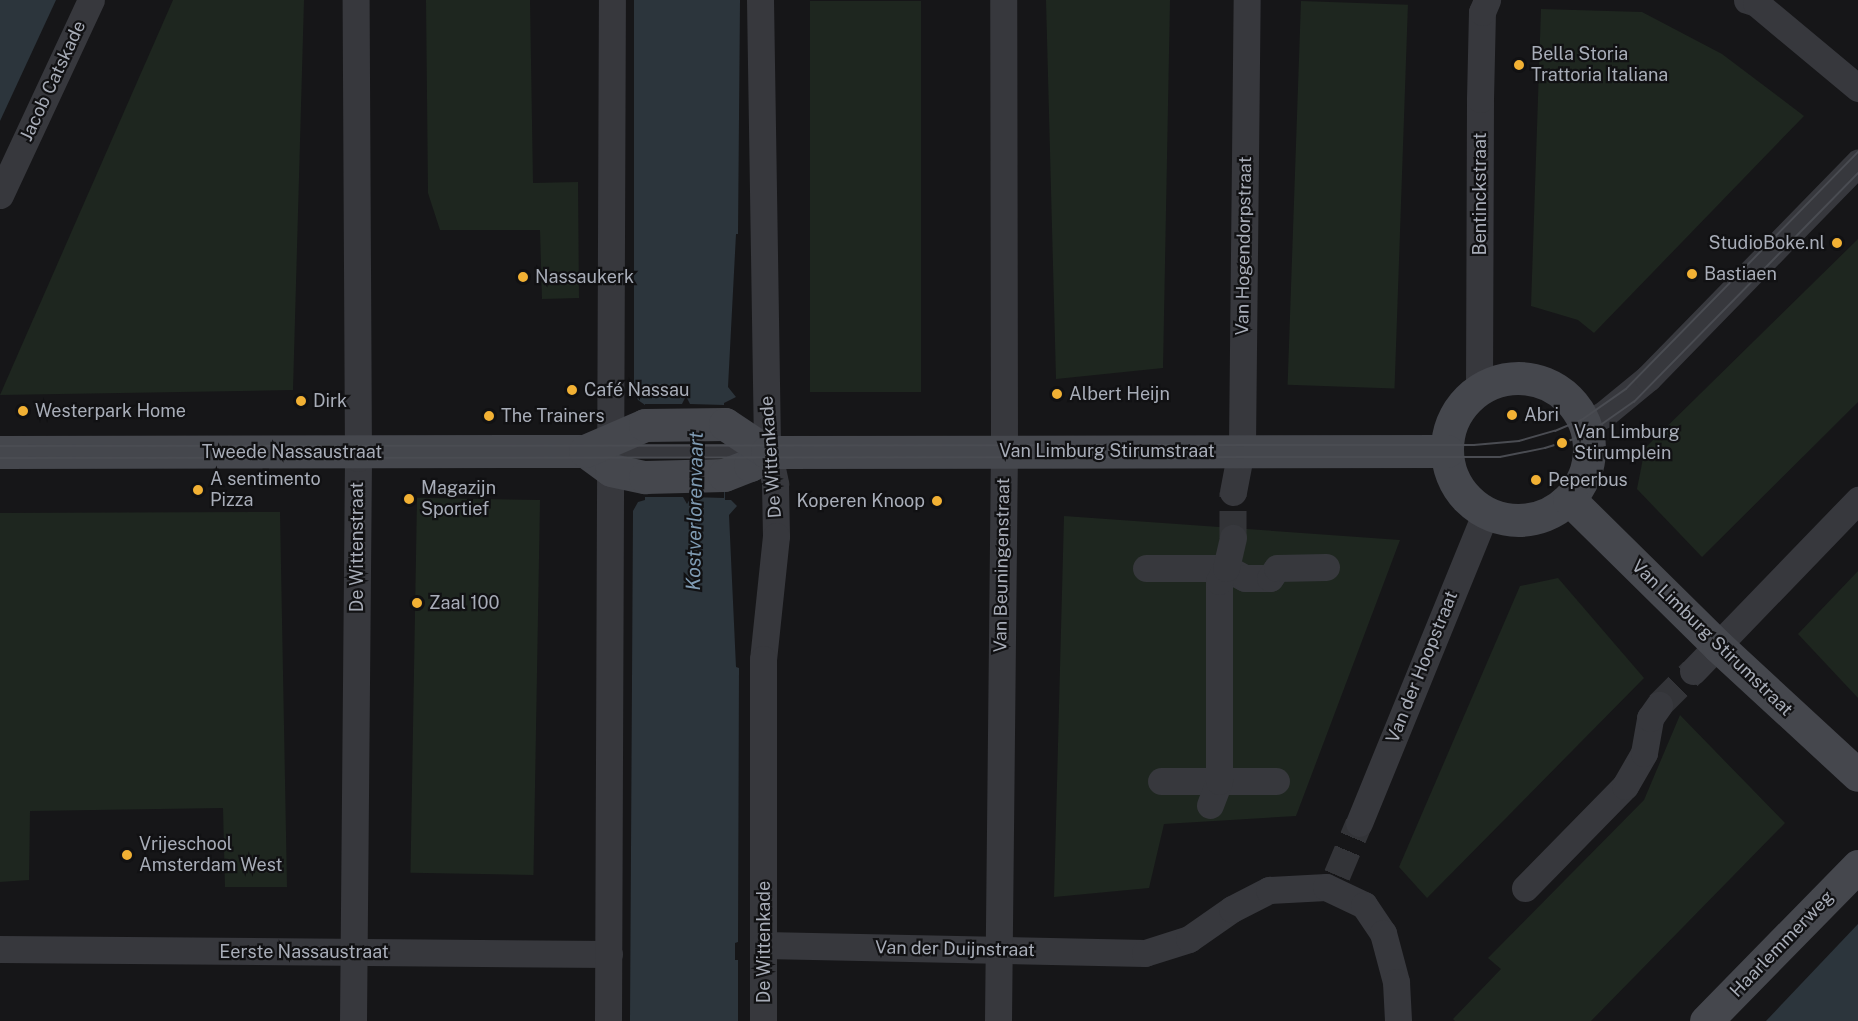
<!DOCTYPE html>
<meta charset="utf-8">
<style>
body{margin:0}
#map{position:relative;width:1858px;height:1021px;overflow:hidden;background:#161618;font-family:"Public Sans",sans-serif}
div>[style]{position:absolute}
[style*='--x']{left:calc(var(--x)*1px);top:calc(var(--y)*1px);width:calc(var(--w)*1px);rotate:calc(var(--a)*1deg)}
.green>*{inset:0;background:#1e261f;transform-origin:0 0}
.water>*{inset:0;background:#2c353c}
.pier>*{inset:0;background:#161618}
.street-tunnel>*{height:27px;margin-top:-13.5px;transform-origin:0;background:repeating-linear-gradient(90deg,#333438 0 27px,transparent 0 41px)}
.lane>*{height:14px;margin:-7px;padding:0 7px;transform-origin:7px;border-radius:7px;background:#37383d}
.street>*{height:27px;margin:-13.5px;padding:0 13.5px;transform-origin:13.5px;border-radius:13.5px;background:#37383d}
.secondary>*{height:33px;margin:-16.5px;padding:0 16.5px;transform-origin:16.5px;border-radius:16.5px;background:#45474d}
.secondary>.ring{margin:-16.5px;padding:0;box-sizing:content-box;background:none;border:33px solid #45474d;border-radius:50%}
.tram>*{height:1.5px;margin:-0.75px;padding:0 0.75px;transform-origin:0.75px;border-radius:0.75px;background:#4a4c52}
.dots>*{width:16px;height:16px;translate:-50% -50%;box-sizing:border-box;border:3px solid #111113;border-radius:50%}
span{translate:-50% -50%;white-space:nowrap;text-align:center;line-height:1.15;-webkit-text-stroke:4.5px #111113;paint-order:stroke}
.poi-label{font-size:18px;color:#a8adb8}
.left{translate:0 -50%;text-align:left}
.right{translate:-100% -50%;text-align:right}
.street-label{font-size:18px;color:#a8adb8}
.water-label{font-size:20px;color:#7f9bb3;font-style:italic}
</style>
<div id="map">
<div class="green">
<i style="clip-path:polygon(173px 0,304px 0,293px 390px,0 395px)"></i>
<i style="clip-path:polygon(426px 0,530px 0,533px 183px,578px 182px,579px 298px,542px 299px,540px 230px,440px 230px,428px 193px)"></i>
<i style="clip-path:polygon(1046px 0,1170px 0,1163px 368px,1056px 379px)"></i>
<i style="left:810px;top:1px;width:111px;height:391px"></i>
<i style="left:1301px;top:1px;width:107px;height:384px;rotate:2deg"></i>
<i style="clip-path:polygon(1541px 9px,1642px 12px,1722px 54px,1804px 116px,1594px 333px,1578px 320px,1531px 306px)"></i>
<i style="clip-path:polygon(1858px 239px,1858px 402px,1702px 557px,1637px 489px,1645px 448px)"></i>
<i style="left:540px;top:500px;width:375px;height:123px;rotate:91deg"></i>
<i style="clip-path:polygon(280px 512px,287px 887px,225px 887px,223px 808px,30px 811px,29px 880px,0 882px,0 513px)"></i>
<i style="clip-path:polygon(1064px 516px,1400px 540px,1296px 816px,1164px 824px,1149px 888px,1054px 897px)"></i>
<i style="clip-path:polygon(1858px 571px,1858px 698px,1798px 634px)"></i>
<i style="clip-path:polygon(1558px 578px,1644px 678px,1427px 898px,1399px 867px,1520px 586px)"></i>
<i style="clip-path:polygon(1680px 715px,1785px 823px,1591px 1021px,1455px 1021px,1453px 1019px,1501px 969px,1488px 958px,1644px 800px)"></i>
</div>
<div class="water">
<i style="clip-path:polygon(0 0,56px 0,0 121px)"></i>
<i style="clip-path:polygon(634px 0,740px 0,738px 234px,736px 234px,728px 387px,736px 397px,724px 403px,725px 500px,731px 500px,737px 506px,729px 515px,736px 667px,739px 668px,738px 942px,735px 943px,735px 960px,738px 960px,738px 1021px,630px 1021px,633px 511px,638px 502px,645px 500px,645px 405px,638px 400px,634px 391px)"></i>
<i style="clip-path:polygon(1858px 924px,1858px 1021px,1766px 1021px)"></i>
</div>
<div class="pier">
<i style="clip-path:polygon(686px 396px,690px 404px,724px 405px,724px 498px,691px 497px,687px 504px,683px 497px,645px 497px,645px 404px,682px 404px)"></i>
</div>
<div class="street-tunnel">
<i style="--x:1233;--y:538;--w:46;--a:-90"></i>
<i style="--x:1659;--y:705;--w:48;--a:-45"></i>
<i style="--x:1337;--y:875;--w:56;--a:-67.1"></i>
</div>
<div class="lane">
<i style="--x:607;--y:451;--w:146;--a:0"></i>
</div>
<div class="street">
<i style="--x:760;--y:0;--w:445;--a:89.1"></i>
<i style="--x:767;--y:445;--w:40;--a:78"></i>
<i style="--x:775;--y:484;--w:52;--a:88.9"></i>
<i style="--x:776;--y:536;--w:124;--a:96"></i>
<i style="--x:763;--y:659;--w:362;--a:90"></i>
<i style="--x:1747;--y:0;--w:9;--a:18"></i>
<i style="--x:1756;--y:3;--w:133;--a:39.8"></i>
<i style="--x:0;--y:195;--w:215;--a:-65"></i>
<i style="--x:1479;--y:389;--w:290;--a:-89.8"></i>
<i style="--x:1480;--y:99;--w:87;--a:-88.7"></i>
<i style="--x:1482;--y:12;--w:13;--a:-67"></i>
<i style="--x:1585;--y:424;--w:20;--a:-27"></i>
<i style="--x:1603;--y:415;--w:58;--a:-39.4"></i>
<i style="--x:1648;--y:378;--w:301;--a:-45.7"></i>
<i style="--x:1233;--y:492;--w:48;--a:-79.2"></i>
<i style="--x:1242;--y:445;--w:445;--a:-89.4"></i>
<i style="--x:1146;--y:568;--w:80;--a:0"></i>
<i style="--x:1226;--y:568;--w:21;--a:28"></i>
<i style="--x:1245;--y:578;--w:25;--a:0"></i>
<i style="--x:1270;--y:578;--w:12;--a:-55"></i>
<i style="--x:1277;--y:568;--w:49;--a:-1.2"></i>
<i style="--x:1693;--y:671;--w:238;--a:-46"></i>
<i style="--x:1161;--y:781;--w:115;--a:0"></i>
<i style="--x:1210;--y:805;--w:26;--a:-69"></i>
<i style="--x:1219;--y:781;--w:200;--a:-90"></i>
<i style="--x:1219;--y:581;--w:15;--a:-62"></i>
<i style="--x:1226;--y:568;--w:31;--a:-77"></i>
<i style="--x:1359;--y:823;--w:336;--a:-67.8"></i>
<i style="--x:1525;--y:888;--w:143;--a:-45.6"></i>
<i style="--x:1625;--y:786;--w:38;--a:-60"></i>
<i style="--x:1644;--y:753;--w:36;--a:-80"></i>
<i style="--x:1650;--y:718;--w:16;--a:-55"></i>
<i style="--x:764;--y:945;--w:381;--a:1.2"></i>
<i style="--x:1145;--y:953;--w:46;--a:-17.7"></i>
<i style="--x:1189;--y:939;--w:52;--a:-34.9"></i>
<i style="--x:1232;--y:909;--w:42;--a:-27.2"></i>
<i style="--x:1269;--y:890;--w:57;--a:-3"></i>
<i style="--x:1326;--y:887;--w:42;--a:25.3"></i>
<i style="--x:1364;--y:905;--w:34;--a:56"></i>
<i style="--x:1383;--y:933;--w:51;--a:75.1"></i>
<i style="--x:1396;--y:982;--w:39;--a:87"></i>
<i style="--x:0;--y:949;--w:609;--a:0.47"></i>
<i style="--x:353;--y:1021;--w:563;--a:-89.49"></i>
<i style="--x:358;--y:458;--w:458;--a:-90.3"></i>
<i style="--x:608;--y:1021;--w:1021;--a:-89.78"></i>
<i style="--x:998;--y:1021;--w:576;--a:-89.4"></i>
<i style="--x:1004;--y:445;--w:445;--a:-90.1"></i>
</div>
<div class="secondary">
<i class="ring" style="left:1447px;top:378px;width:109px;height:109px"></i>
<i style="--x:585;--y:451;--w:32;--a:36"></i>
<i style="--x:611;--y:470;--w:35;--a:12"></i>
<i style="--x:645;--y:477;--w:79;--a:-1.5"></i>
<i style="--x:724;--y:475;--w:28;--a:-21"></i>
<i style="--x:750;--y:465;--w:21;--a:-37"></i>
<i style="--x:0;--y:452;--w:585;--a:-0.1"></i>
<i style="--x:585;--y:451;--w:65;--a:-23.4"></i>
<i style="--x:645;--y:425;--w:80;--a:-0.7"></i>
<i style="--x:725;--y:424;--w:50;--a:33.7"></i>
<i style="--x:767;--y:452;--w:680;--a:-0.08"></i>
<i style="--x:1569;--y:499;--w:209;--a:44.6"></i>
<i style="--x:1718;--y:646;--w:190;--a:42.7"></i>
<i style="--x:1706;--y:1021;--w:217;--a:-45.6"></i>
</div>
<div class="tram">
<i style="--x:0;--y:446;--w:1474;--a:-0.04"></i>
<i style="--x:1474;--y:445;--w:45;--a:-5.1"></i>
<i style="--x:1519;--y:441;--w:37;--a:-16"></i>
<i style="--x:1555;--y:431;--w:30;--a:-23"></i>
<i style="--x:1583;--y:419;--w:52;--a:-34.9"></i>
<i style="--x:1626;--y:389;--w:332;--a:-45.6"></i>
<i style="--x:0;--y:458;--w:1500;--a:-0.04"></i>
<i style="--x:1500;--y:457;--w:46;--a:-11.3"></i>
<i style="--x:1545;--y:448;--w:30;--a:-17"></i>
<i style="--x:1574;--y:439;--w:32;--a:-28"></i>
<i style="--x:1602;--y:424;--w:39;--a:-35"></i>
<i style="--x:1634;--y:402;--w:320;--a:-45.6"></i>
</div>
<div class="dots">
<i style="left:1519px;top:65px;background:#f2b134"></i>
<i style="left:1837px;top:243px;background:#f2b134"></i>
<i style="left:1692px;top:274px;background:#f2b134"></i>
<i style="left:523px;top:277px;background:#f2b134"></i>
<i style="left:572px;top:390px;background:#f2b134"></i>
<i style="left:1057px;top:394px;background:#f2b134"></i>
<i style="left:301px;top:401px;background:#f2b134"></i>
<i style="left:23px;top:411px;background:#f2b134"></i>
<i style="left:1512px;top:415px;background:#f2b134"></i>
<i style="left:489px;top:416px;background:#f2b134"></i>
<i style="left:1562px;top:443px;background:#f2b134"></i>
<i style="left:1536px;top:480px;background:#f2b134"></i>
<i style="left:198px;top:490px;background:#f2b134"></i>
<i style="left:409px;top:499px;background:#f2b134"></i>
<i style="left:937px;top:501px;background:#f2b134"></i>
<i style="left:417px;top:603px;background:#f2b134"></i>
<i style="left:127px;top:855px;background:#f2b134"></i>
</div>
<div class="poi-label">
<span class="left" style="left:1531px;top:65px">Bella Storia<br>Trattoria Italiana</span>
<span class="right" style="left:1825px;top:243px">StudioBoke.nl</span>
<span class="left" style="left:1704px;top:274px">Bastiaen</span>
<span class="left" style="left:535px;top:277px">Nassaukerk</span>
<span class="left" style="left:584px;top:390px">Café Nassau</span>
<span class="left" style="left:1069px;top:394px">Albert Heijn</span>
<span class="left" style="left:313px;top:401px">Dirk</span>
<span class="left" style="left:35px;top:411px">Westerpark Home</span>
<span class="left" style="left:1524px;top:415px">Abri</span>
<span class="left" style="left:501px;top:416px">The Trainers</span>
<span class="left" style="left:1574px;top:443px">Van Limburg<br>Stirumplein</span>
<span class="left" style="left:210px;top:490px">A sentimento<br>Pizza</span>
<span class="left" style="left:1548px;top:480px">Peperbus</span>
<span class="left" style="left:421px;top:499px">Magazijn<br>Sportief</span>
<span class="right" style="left:925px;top:501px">Koperen Knoop</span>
<span class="left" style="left:429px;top:603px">Zaal 100</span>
<span class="left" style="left:139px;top:855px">Vrijeschool<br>Amsterdam West</span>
</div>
<div class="street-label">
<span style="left:53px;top:81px;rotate:-65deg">Jacob Catskade</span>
<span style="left:1480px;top:194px;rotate:-90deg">Bentinckstraat</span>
<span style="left:1244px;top:246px;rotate:-89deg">Van Hogendorpstraat</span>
<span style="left:1107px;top:451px">Van Limburg Stirumstraat</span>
<span style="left:292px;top:452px">Tweede Nassaustraat</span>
<span style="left:771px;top:457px;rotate:-94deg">De Wittenkade</span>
<span style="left:357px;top:547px;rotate:-90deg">De Wittenstraat</span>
<span style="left:1002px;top:565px;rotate:-89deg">Van Beuningenstraat</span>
<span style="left:1712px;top:638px;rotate:44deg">Van Limburg Stirumstraat</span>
<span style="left:1422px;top:667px;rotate:-68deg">Van der Hoopstraat</span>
<span style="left:764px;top:942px;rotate:-90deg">De Wittenkade</span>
<span style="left:1782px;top:944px;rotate:-46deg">Haarlemmerweg</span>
<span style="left:955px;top:949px;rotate:1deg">Van der Duijnstraat</span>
<span style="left:304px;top:952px">Eerste Nassaustraat</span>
</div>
<div class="water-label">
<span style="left:695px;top:511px;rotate:-89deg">Kostverlorenvaart</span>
</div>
</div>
